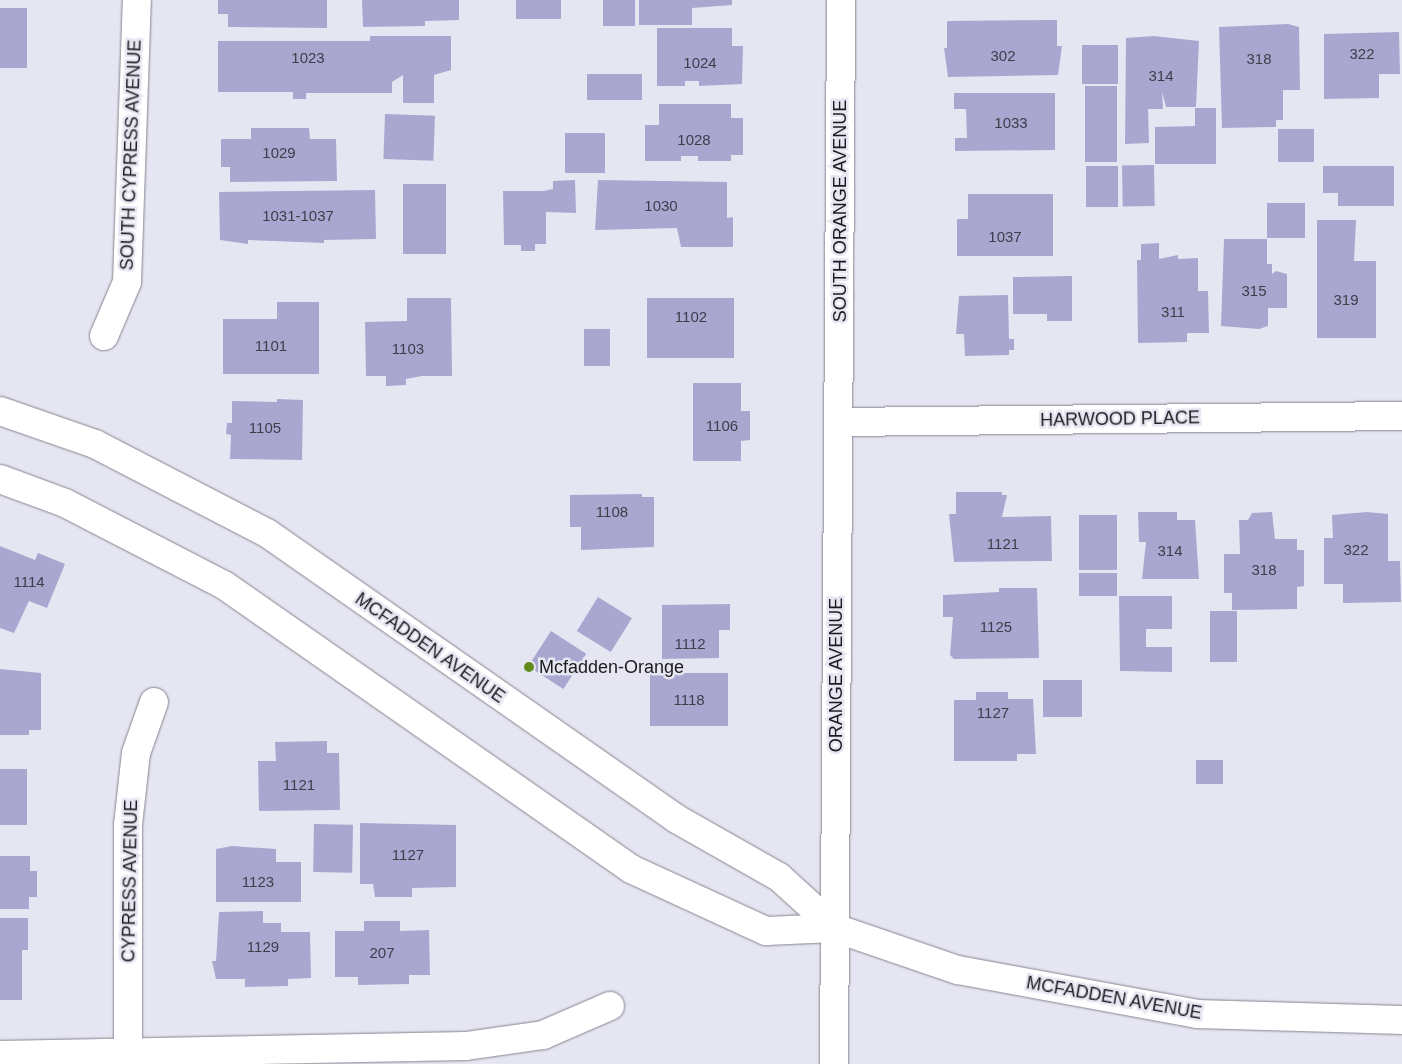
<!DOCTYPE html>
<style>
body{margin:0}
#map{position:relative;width:1402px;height:1064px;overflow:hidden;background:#e6e6f2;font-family:Helvetica,sans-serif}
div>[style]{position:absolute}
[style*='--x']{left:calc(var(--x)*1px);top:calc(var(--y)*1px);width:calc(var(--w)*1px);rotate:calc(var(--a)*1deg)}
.building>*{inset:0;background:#a9a7d0;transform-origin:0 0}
.roads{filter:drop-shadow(0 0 1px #858590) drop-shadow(0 0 1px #858590)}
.street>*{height:28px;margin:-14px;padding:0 14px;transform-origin:14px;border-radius:14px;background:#fff}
.secondary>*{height:28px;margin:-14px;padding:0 14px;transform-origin:14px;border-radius:14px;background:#fff}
.dots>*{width:14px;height:14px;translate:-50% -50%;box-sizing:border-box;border:2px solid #e6e6f2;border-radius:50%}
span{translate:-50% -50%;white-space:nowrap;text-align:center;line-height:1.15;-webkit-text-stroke:5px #e6e6f2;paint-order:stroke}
.number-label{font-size:15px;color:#3e3d4a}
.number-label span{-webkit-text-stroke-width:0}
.street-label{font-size:18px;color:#1a1a1e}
.poi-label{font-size:18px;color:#1a1a1e}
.left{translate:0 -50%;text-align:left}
</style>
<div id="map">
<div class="building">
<i style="clip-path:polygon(218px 0,327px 0,327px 28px,228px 27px,228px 14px,218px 14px)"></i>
<i style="clip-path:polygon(362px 0,459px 0,459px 20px,425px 21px,425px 26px,363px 27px)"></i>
<i style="left:516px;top:0;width:45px;height:19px"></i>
<i style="left:603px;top:0;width:32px;height:26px"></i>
<i style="clip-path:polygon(639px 0,732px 0,732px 5px,692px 8px,692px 25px,639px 25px)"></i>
<i style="left:0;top:8px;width:27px;height:60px"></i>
<i style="clip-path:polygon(1057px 20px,1057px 46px,1062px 46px,1058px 75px,948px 77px,944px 48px,947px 48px,947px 21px)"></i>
<i style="clip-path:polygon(1288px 24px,1299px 27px,1300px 90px,1283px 90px,1283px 120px,1276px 120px,1276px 127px,1222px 128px,1219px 27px)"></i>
<i style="clip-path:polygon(657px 28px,732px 28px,732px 46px,743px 46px,742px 84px,699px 86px,699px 81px,685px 81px,685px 86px,657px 86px)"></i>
<i style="clip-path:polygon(1399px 32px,1400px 74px,1379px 74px,1379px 98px,1324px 99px,1324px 34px)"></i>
<i style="clip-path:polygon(370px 36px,451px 36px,451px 70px,434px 75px,434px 103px,403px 103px,403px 75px,392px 82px,392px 93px,306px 93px,306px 99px,293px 99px,293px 92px,218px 92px,218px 41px,370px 41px)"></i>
<i style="clip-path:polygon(1154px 36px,1199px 41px,1196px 107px,1166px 107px,1162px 92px,1163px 109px,1148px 109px,1149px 143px,1125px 144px,1126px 38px)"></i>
<i style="left:1082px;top:45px;width:36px;height:39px"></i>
<i style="left:587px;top:74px;width:55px;height:26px"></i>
<i style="left:1085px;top:86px;width:32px;height:76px"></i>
<i style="clip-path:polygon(954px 93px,1055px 93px,1055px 150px,955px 151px,955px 138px,967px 138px,966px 109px,954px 109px)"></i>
<i style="clip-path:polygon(659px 104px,731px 104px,731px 118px,743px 118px,743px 155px,731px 155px,731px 161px,698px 161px,698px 156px,681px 156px,681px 161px,645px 161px,645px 125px,659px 125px)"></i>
<i style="clip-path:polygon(1195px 108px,1216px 108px,1216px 164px,1155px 164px,1155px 127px,1195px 126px)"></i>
<i style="left:385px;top:114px;width:50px;height:45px;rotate:2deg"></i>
<i style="clip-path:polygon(251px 128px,309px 128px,310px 139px,336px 139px,337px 181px,230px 182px,230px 167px,221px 167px,221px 139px,251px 139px)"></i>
<i style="left:1314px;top:129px;width:33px;height:36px;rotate:90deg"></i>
<i style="left:565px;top:133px;width:40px;height:40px"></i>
<i style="left:1154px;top:165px;width:41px;height:32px;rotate:89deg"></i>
<i style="left:1086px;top:166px;width:32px;height:41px"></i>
<i style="clip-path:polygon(1323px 166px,1394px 166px,1394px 206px,1338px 206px,1338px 193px,1323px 193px)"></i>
<i style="clip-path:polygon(575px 180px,576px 213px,546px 212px,546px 244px,535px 244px,535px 251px,521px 251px,521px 245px,504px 245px,503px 191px,544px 191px,553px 189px,553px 181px)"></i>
<i style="clip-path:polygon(598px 180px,727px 182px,727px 218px,733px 217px,733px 247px,681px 247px,677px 228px,595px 230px)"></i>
<i style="left:403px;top:184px;width:43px;height:70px"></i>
<i style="clip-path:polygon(375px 190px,376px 239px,324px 240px,324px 243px,248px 240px,248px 244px,220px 240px,219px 192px)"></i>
<i style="clip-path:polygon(968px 194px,1053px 194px,1053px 256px,957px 256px,957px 219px,968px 219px)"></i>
<i style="left:1267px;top:203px;width:38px;height:35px"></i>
<i style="clip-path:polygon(1317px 220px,1356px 220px,1354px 261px,1376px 261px,1376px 338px,1317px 338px)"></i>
<i style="clip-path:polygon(1224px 239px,1267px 239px,1267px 264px,1272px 264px,1272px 274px,1276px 271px,1287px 274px,1287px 308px,1268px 308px,1268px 326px,1259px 329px,1221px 326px)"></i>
<i style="clip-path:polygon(1159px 243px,1159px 259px,1178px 255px,1178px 259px,1198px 258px,1198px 291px,1208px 291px,1209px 333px,1187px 333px,1187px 342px,1138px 343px,1137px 260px,1141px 260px,1141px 244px)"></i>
<i style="clip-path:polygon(1072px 276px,1072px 321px,1047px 321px,1047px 314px,1013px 314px,1013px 277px)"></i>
<i style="clip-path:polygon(1008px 295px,1009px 339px,1014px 339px,1014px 350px,1009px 350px,1009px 355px,965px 356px,964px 334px,956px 334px,959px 296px)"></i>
<i style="clip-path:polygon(407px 298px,451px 298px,452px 376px,422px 376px,406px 379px,406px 385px,386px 386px,386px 376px,366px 376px,365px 322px,407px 321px)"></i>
<i style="left:647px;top:298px;width:87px;height:60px"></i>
<i style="clip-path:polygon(277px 302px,319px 302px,319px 374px,223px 374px,223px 319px,277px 319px)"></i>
<i style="left:584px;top:329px;width:26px;height:37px"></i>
<i style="clip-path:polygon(693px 383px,741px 383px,741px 411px,750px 411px,750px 440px,741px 441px,741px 461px,693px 461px)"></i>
<i style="clip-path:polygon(277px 399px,303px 400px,302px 460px,230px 459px,231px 435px,226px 434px,227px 423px,232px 423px,232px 401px,277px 402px)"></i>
<i style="clip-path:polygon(956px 492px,1002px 492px,1002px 495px,1007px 495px,1002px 517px,1051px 516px,1052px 561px,954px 562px,949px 514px,956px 514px)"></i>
<i style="clip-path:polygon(642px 494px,642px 497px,654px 497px,654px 547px,581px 550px,581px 527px,570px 527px,570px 495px)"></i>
<i style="clip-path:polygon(1138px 512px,1177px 512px,1177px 520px,1195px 520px,1199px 579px,1142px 579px,1146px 542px,1139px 542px)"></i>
<i style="clip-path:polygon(1272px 512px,1275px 539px,1297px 539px,1297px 550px,1304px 550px,1304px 586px,1297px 587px,1297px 609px,1232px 610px,1232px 593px,1224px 593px,1224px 554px,1240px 554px,1239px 520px,1248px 520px,1252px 513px)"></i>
<i style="clip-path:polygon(1367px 512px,1388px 514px,1388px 561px,1400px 561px,1401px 602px,1343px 603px,1343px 584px,1324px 584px,1324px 538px,1333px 538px,1332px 515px)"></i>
<i style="left:1079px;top:515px;width:38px;height:55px"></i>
<i style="clip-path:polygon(0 546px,35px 560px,38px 553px,65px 564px,47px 608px,29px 601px,14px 633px,0 628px)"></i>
<i style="left:1079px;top:573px;width:38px;height:23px"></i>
<i style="clip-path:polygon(999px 588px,1037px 588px,1039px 658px,954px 659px,950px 655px,953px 617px,943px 617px,943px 595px,999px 592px)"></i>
<i style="clip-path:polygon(1119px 596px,1172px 596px,1172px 629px,1146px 629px,1146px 647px,1172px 647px,1172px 672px,1120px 671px)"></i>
<i style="left:598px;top:597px;width:40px;height:40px;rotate:32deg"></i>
<i style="clip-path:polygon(730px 604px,730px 630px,719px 630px,719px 658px,662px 659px,662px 605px)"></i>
<i style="left:1210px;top:611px;width:27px;height:51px"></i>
<i style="left:551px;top:631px;width:42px;height:42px;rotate:33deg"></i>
<i style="clip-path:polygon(0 669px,41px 673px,41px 730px,29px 730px,29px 735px,0 735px)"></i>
<i style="left:650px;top:673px;width:78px;height:53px"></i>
<i style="left:1043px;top:680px;width:39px;height:37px"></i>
<i style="clip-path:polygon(976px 692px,1008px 692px,1008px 699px,1033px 699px,1036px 754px,1017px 754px,1017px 761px,954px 761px,954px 700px,976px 700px)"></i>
<i style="clip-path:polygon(327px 741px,327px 753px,339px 753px,340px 810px,259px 811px,258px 761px,276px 761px,275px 742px)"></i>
<i style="left:1196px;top:760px;width:27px;height:24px"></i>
<i style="left:0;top:769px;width:27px;height:56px"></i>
<i style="clip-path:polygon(360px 823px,456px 825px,456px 887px,412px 888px,412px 897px,375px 897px,373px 884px,360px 884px)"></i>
<i style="left:314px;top:824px;width:39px;height:48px;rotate:1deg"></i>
<i style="clip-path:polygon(232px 846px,276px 849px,276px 862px,301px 862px,301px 902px,216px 902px,216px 849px)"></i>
<i style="clip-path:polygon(0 856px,30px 856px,30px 871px,37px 871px,37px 897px,29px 897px,29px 909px,0 909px)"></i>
<i style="clip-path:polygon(263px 911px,263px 923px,281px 923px,281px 932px,310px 932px,311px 978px,288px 979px,288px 986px,245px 987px,245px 979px,216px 979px,212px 961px,216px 961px,219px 912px)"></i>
<i style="clip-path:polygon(0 918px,28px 918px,28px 950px,22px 950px,22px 1000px,0 1000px)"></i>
<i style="clip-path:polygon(364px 921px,400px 921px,400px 931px,429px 930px,430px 975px,409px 975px,409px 984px,358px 985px,358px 977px,335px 977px,335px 931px,364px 931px)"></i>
</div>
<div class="roads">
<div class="street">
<i style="--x:104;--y:336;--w:59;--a:-66.9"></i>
<i style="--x:127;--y:282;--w:282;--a:-88"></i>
<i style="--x:839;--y:422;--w:563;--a:-0.61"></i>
<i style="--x:0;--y:1055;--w:466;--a:-1.1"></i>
<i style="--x:466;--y:1046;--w:78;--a:-8.1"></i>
<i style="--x:543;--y:1035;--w:73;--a:-23.4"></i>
<i style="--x:834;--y:1064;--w:1064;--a:-89.62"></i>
</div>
<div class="secondary">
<i style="--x:0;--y:411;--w:101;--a:19.2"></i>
<i style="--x:95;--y:444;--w:194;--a:27.4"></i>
<i style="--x:267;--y:533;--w:498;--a:34.9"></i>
<i style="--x:675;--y:818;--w:120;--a:29.6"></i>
<i style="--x:779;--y:877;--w:76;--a:42.3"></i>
<i style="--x:0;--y:479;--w:69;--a:20.3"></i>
<i style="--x:65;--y:503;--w:179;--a:27.3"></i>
<i style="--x:224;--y:585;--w:496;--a:34.9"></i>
<i style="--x:631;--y:869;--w:149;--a:24.7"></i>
<i style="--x:766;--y:931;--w:69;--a:-2.5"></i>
<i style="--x:835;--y:928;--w:130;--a:18.9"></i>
<i style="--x:958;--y:970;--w:243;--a:10.4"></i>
<i style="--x:1197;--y:1014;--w:205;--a:1.7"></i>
<i style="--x:128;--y:1064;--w:239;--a:-90"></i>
<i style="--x:128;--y:825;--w:72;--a:-83.7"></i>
<i style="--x:136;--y:753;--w:54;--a:-70.6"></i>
</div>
</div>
<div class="dots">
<i style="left:529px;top:667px;background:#618b19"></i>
</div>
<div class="number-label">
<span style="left:1362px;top:54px">322</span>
<span style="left:1003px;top:56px">302</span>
<span style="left:308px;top:58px">1023</span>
<span style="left:1259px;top:59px">318</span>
<span style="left:700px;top:63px">1024</span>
<span style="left:1161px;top:76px">314</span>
<span style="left:1011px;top:123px">1033</span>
<span style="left:694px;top:140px">1028</span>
<span style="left:279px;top:153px">1029</span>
<span style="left:661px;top:206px">1030</span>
<span style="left:298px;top:216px">1031-1037</span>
<span style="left:1005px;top:237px">1037</span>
<span style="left:1254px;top:291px">315</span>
<span style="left:1346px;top:300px">319</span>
<span style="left:1173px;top:312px">311</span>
<span style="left:691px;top:317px">1102</span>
<span style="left:271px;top:346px">1101</span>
<span style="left:408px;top:349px">1103</span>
<span style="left:722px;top:426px">1106</span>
<span style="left:265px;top:428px">1105</span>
<span style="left:612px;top:512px">1108</span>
<span style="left:1003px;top:544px">1121</span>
<span style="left:1356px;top:550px">322</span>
<span style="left:1170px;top:551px">314</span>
<span style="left:1264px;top:570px">318</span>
<span style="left:29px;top:582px">1114</span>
<span style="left:996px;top:627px">1125</span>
<span style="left:690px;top:644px">1112</span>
<span style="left:689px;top:700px">1118</span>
<span style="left:993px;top:713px">1127</span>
<span style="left:299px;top:785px">1121</span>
<span style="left:408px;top:855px">1127</span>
<span style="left:258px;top:882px">1123</span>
<span style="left:263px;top:947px">1129</span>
<span style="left:382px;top:953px">207</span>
</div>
<div class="street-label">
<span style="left:131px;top:155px;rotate:-88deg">SOUTH CYPRESS AVENUE</span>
<span style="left:840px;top:211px;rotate:-90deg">SOUTH ORANGE AVENUE</span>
<span style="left:1120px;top:419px;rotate:-1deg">HARWOOD PLACE</span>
<span style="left:430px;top:648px;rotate:35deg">MCFADDEN AVENUE</span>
<span style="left:836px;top:675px;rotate:-90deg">ORANGE AVENUE</span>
<span style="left:130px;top:881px;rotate:-89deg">CYPRESS AVENUE</span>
<span style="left:1114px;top:998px;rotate:10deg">MCFADDEN AVENUE</span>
</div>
<div class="poi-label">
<span class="left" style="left:539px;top:667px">Mcfadden-Orange</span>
</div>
</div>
